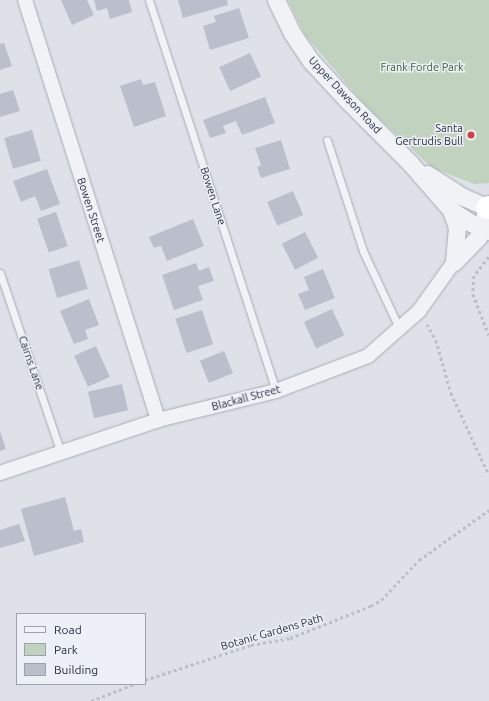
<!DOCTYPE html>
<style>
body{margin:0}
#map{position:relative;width:489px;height:701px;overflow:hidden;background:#dee1e8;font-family:Ubuntu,sans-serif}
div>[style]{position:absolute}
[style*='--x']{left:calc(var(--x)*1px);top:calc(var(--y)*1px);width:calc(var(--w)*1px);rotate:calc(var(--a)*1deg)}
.green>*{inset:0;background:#c1d2bf}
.building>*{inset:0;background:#bbbfcb;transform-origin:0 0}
.path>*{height:2.5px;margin-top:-1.25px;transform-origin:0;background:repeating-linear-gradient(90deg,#bcbfc6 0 3px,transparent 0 6px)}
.roads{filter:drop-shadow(0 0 1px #a7abb5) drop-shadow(0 0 1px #a7abb5)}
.service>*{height:7px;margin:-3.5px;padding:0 3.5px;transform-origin:3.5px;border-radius:3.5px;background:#f1f2f6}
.minor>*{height:14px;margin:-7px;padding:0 7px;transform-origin:7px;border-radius:7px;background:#f1f2f6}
.tertiary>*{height:17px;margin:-8.5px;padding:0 8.5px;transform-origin:8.5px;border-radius:8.5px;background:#f1f2f6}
.trunk>*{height:22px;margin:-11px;padding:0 11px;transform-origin:11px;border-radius:11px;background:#fff}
.dots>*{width:11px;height:11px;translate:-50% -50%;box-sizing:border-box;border:2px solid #edf0f6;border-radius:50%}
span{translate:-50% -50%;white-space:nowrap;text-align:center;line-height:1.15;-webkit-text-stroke:3px #edf0f6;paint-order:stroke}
.park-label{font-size:11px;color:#365b34}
.street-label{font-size:11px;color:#272d3f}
.poi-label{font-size:11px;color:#272d3f}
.right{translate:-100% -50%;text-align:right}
.legend{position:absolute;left:16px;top:613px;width:130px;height:72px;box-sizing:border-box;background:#edf0f6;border:1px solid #9ea2ad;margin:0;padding:5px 7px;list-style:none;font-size:12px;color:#272d3f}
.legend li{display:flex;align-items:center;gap:8px;height:20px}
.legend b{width:20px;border:1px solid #9ea2ad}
</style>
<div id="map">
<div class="green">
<i style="clip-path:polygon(288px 0,489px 0,489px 183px,474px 184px,431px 167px,364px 104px,305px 35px)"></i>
</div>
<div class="building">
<i style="clip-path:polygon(61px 0,87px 0,94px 15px,72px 25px)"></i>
<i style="clip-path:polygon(94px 0,129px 0,132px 12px,110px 19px,107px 8px,97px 11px)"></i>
<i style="clip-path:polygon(178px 0,227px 0,228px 5px,183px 18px)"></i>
<i style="clip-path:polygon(239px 8px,249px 38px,210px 50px,203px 26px,216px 22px,214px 16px)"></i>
<i style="clip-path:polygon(4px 43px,12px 66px,0 70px,0 44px)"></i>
<i style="left:250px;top:53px;width:26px;height:34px;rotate:65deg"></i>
<i style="clip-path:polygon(141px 79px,143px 85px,155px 82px,166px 116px,134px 127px,120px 86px)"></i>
<i style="clip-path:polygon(13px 90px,20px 111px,0 117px,0 94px)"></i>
<i style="clip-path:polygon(265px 97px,275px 123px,242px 135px,236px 121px,223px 126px,226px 133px,210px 138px,203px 120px)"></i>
<i style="left:32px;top:130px;width:32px;height:29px;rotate:74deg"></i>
<i style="clip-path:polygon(281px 140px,290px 169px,261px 178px,257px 167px,261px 165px,255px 148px)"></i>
<i style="clip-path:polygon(47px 169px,60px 204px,41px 211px,35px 196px,21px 202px,13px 181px)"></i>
<i style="left:293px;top:191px;width:26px;height:28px;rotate:67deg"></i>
<i style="left:56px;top:212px;width:36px;height:20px;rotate:71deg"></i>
<i style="clip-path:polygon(193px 219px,204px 246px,167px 261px,161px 246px,154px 248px,149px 237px)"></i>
<i style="left:305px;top:232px;width:29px;height:26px;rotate:63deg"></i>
<i style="left:79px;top:260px;width:30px;height:32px;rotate:73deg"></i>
<i style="clip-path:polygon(196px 263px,199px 271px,209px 267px,214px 281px,198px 286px,203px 300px,174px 310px,162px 275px)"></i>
<i style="clip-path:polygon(323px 269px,335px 298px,305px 310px,298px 294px,309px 290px,304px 277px)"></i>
<i style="clip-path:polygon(89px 299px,99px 325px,85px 330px,88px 339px,74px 344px,60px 311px)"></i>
<i style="left:332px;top:309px;width:29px;height:31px;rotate:65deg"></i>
<i style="left:202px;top:310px;width:36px;height:28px;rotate:72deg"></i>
<i style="left:96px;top:346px;width:34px;height:24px;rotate:66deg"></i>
<i style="left:224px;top:351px;width:24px;height:26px;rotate:68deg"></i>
<i style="left:122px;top:384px;width:27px;height:35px;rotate:77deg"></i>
<i style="clip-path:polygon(0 431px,6px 449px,0 451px)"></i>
<i style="clip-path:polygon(65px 497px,74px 531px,81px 529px,84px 542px,34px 556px,21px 509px)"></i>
<i style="clip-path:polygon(19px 524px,25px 541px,0 548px,0 530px)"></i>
</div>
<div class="path">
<i style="--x:489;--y:257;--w:24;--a:128"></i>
<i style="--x:474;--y:276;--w:18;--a:93"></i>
<i style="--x:473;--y:294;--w:44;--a:68.7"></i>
<i style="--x:427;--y:324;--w:18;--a:61"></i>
<i style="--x:436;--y:340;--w:55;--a:74.2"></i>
<i style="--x:451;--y:393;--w:90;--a:65.1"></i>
<i style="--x:145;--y:680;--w:112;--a:-18.3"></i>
<i style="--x:251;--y:645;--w:40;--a:-10"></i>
<i style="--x:290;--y:638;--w:87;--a:-21.6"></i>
<i style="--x:371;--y:606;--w:12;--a:-31"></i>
<i style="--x:381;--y:600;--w:55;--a:-46.5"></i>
<i style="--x:419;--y:560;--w:86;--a:-35.5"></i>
<i style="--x:91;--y:701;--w:46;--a:-21.6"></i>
</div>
<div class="roads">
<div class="service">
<i style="--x:149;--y:0;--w:411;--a:72"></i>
<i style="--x:327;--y:140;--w:117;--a:72"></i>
<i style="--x:363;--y:251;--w:87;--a:64.9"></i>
<i style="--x:0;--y:273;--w:190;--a:71.3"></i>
</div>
<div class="minor">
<i style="--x:25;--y:0;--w:441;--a:72.4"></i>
<i style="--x:0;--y:473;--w:167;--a:-18.5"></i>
<i style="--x:158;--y:420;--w:122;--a:-13.8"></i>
<i style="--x:276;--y:391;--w:98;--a:-20.8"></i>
<i style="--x:368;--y:356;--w:68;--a:-41.4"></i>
<i style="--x:419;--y:311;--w:60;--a:-54.5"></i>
</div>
<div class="tertiary">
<i style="--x:276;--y:0;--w:37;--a:64"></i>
<i style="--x:292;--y:33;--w:34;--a:56"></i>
<i style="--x:311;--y:61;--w:53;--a:47.3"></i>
<i style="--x:347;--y:100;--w:89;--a:45"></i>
<i style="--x:410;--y:163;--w:62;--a:48.9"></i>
<i style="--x:451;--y:210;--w:24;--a:33"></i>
<i style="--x:471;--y:223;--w:20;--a:24"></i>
<i style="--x:427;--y:174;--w:43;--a:32.6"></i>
<i style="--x:463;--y:197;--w:28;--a:23"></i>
<i style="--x:451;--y:210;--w:18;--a:71"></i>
<i style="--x:457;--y:227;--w:35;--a:95"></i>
<i style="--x:454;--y:262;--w:35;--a:-46"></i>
<i style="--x:478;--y:237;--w:21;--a:-73"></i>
</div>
<div class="trunk">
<i style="--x:487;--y:208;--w:2;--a:-27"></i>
</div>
</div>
<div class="dots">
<i style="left:471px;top:135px;background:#d23e42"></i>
</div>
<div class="park-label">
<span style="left:422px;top:67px">Frank Forde Park</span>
</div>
<div class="street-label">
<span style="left:345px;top:95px;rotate:47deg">Upper Dawson Road</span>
<span style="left:213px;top:196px;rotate:72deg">Bowen Lane</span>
<span style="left:91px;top:210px;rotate:72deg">Bowen Street</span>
<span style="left:31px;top:363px;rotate:71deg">Cairns Lane</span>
<span style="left:246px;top:398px;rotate:-15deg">Blackall Street</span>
<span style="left:272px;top:632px;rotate:-16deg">Botanic Gardens Path</span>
</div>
<div class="poi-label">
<span class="right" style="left:463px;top:135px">Santa<br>Gertrudis Bull</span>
</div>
<ul class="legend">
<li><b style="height:5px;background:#f1f2f6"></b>Road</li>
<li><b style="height:11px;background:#c1d2bf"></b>Park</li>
<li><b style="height:11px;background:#bbbfcb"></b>Building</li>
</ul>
</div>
